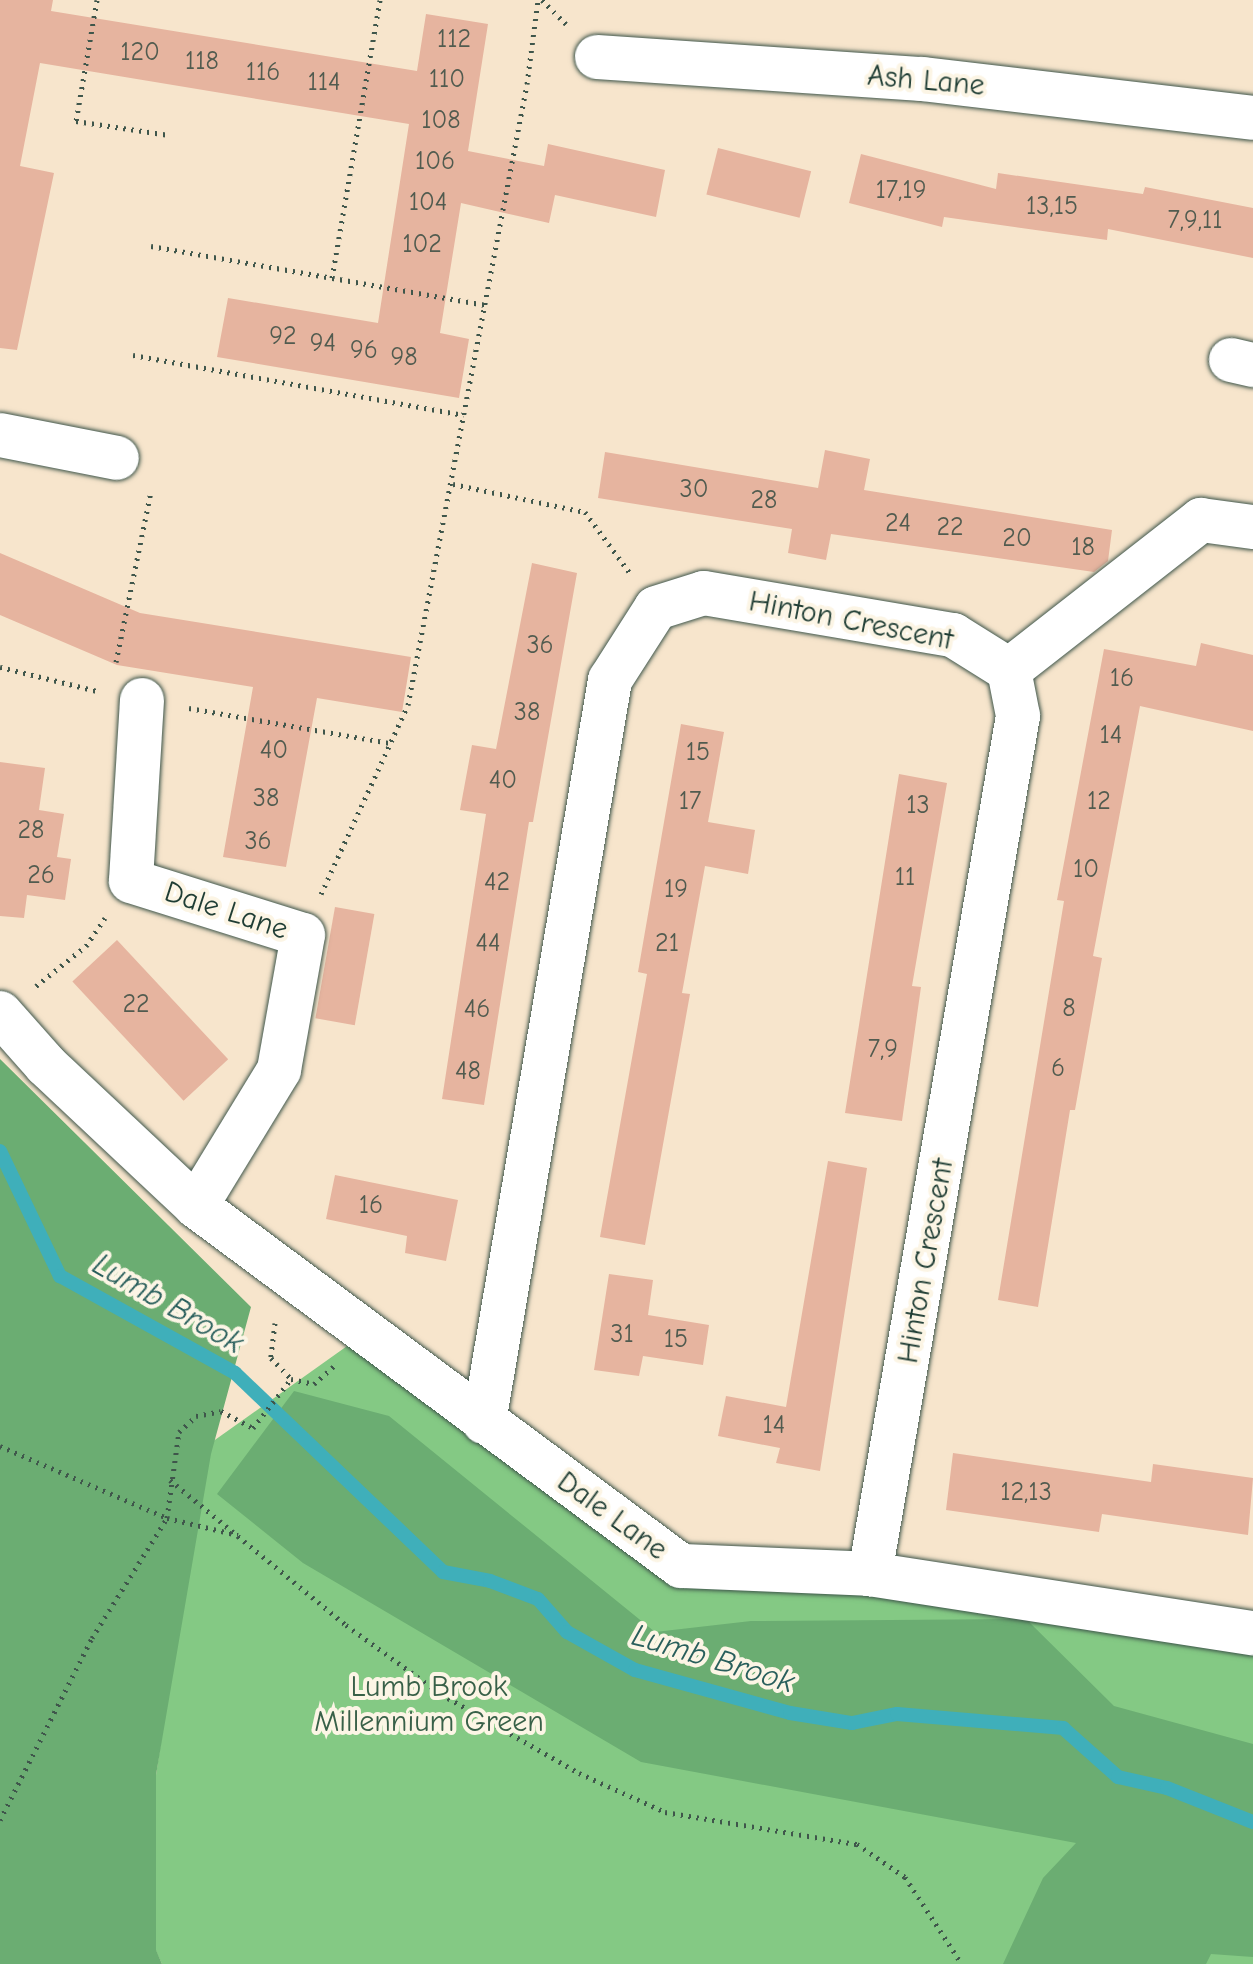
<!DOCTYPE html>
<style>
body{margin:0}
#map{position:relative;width:1253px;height:1964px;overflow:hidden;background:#f7e5cc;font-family:"Comic Neue",sans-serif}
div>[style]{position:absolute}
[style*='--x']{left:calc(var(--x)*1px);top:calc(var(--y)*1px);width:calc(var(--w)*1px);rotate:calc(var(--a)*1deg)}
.green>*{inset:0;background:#84c984}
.forest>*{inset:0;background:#6bad72}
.stream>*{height:14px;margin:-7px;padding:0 7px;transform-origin:7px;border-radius:7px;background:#3fafba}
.building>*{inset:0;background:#e6b49f;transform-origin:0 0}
.path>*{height:5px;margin-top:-2.5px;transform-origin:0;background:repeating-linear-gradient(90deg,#3f564b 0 2px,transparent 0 8px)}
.roads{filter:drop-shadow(0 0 2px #3f564b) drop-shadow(0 0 2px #3f564b)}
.minor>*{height:44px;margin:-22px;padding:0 22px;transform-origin:22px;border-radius:22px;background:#fff}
span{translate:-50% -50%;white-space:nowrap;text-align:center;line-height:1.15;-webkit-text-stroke:8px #fcf5e5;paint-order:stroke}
.number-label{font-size:26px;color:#515b4f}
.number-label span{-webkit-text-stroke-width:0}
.street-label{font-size:30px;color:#1f3d34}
.park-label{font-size:30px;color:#386048}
.water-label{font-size:32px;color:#295f5c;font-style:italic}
</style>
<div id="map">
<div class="green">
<i style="clip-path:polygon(364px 1334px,681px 1566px,1253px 1651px,1253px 1964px,162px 1964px,156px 1951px,156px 1775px,205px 1447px)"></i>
</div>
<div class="forest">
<i style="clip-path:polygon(0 1059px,251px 1307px,211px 1454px,156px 1775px,156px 1950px,162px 1964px,0 1964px)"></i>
<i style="clip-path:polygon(294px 1391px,389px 1416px,655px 1632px,751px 1621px,1026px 1619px,1114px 1706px,1253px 1744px,1253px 1957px,1211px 1954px,1206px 1964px,1003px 1964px,1043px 1878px,1076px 1843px,641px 1762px,303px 1563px,217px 1494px)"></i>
</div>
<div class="stream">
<i style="--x:0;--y:1151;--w:139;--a:64.4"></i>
<i style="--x:60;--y:1276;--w:200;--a:29"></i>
<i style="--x:235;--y:1373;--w:288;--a:43.7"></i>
<i style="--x:443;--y:1572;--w:48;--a:10.8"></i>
<i style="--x:490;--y:1581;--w:51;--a:20.6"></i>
<i style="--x:538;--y:1599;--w:44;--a:48.7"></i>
<i style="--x:567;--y:1632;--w:78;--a:29.2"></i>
<i style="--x:635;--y:1670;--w:161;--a:15.5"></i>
<i style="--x:790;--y:1713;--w:63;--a:9.2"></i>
<i style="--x:852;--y:1723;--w:46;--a:-11.3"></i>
<i style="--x:897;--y:1714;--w:167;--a:4.8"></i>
<i style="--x:1063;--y:1728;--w:74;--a:41.7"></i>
<i style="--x:1118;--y:1777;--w:50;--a:12.7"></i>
<i style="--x:1167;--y:1788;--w:92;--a:21.6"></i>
</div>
<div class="building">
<i style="clip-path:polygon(0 0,53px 0,51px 11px,417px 71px,426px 14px,488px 24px,468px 151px,544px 166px,548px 144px,665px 170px,656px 217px,555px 195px,549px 223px,461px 203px,440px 333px,469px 339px,459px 398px,217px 357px,228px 298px,378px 323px,409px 124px,40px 63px,20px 166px,54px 173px,17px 350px,0 348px)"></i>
<i style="left:718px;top:148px;width:96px;height:48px;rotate:14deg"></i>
<i style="clip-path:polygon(861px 154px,996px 189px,998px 173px,1143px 194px,1145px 187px,1253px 208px,1253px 258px,1108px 229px,1107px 240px,944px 217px,942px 227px,849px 203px)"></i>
<i style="clip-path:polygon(825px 450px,870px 459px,864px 490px,1112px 530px,1108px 561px,1094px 572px,831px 534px,826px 560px,788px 553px,792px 529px,598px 498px,605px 452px,818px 488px)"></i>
<i style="clip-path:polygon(0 553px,140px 613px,411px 657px,402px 712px,317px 698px,286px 867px,223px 857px,253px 687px,117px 665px,0 615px)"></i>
<i style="clip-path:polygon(532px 563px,577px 573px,533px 822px,529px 822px,484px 1105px,442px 1099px,486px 814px,460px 810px,472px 745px,496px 749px)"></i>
<i style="clip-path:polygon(1201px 643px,1253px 655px,1253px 731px,1140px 706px,1093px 956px,1102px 958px,1075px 1110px,1070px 1110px,1038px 1307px,998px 1300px,1064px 901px,1057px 900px,1104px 649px,1196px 666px)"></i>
<i style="clip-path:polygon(681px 724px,724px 732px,708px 822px,755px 830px,748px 874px,705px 866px,682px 993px,690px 994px,645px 1245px,600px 1237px,647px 974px,638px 972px)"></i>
<i style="clip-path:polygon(0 762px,45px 768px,39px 810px,64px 814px,57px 857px,71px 859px,65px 900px,27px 895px,24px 918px,0 916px)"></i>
<i style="clip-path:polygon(899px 774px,947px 783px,912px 986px,921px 987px,902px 1121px,845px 1113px)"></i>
<i style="left:335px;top:907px;width:40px;height:113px;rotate:10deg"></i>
<i style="left:117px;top:940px;width:163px;height:61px;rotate:47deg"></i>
<i style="clip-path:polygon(828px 1161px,867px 1168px,820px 1471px,776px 1463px,780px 1448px,718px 1436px,726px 1396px,786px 1407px)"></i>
<i style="clip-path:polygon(335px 1175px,458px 1200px,446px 1261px,405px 1253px,407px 1236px,326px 1219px)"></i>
<i style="clip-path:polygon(609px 1274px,653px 1280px,648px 1315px,709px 1325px,703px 1365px,643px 1356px,639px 1376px,594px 1370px)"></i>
<i style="clip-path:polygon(953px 1453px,1151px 1482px,1153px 1464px,1253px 1478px,1248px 1535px,1102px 1514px,1099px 1532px,946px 1510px)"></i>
</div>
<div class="path">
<i style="--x:97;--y:0;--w:123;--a:99.8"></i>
<i style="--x:76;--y:121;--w:94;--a:8.6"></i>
<i style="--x:542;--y:0;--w:34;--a:45"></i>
<i style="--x:151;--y:246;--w:340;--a:10"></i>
<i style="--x:332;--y:278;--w:282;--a:-80.2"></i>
<i style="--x:133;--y:355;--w:336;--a:10.3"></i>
<i style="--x:453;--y:484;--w:135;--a:12"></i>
<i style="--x:585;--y:512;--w:76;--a:53.6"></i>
<i style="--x:116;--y:662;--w:175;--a:-78.4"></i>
<i style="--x:0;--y:667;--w:100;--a:13.9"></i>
<i style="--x:189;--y:708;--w:203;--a:9.9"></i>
<i style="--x:321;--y:894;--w:208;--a:-65.3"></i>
<i style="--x:408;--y:705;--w:632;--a:-79.15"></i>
<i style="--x:527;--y:84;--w:85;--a:-82.5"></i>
<i style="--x:36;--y:986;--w:64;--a:-38.7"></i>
<i style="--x:86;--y:946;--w:34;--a:-56"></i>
<i style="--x:275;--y:1323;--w:35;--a:97"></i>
<i style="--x:271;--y:1358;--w:29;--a:46"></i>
<i style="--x:291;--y:1379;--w:24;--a:12"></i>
<i style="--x:314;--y:1384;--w:28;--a:-42"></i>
<i style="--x:0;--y:1446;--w:182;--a:23.3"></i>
<i style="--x:167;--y:1518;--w:73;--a:13.5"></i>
<i style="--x:170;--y:1480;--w:228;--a:39.5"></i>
<i style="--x:346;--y:1625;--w:117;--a:36"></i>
<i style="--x:441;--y:1694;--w:159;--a:29.8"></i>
<i style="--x:579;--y:1773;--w:94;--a:24.4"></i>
<i style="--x:665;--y:1812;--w:195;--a:9.5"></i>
<i style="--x:857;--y:1844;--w:58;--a:34.5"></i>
<i style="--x:905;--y:1877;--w:104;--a:56.8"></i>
<i style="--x:0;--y:1820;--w:204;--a:-63.2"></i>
<i style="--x:92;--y:1638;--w:142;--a:-58"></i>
<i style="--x:167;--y:1518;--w:87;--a:-82.1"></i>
<i style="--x:179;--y:1432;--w:23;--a:-43"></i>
<i style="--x:196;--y:1416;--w:25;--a:-11"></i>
<i style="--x:221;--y:1411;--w:36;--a:28"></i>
<i style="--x:253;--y:1428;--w:62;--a:-52.2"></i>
</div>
<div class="roads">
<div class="minor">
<i style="--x:597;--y:57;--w:326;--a:3.9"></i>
<i style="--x:922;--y:79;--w:333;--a:6.7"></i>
<i style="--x:1231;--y:360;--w:23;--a:13"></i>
<i style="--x:0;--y:435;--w:119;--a:11.1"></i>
<i style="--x:1009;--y:670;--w:244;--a:-38"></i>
<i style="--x:1201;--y:520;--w:52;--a:7.7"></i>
<i style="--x:142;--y:700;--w:181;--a:93.5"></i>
<i style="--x:131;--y:881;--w:180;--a:17.4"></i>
<i style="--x:303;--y:935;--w:137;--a:100.1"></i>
<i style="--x:279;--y:1070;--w:159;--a:121.4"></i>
<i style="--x:0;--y:1013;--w:69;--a:48.5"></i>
<i style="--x:46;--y:1065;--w:206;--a:43.2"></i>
<i style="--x:196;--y:1206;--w:604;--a:36.59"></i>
<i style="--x:681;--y:1566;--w:189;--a:2.4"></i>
<i style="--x:870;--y:1574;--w:388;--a:8.8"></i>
<i style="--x:484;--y:1422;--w:753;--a:-80.36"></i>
<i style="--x:610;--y:680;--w:85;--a:-57.4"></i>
<i style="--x:656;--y:608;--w:50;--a:-17.4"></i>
<i style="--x:704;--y:593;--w:253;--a:9.6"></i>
<i style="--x:953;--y:635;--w:66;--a:32"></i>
<i style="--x:1009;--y:670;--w:47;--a:78.9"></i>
<i style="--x:1018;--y:716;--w:871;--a:99.79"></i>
</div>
</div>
<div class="number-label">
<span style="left:454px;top:40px">112</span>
<span style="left:140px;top:53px">120</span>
<span style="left:202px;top:62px">118</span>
<span style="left:263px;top:73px">116</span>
<span style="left:447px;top:80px">110</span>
<span style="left:324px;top:83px">114</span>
<span style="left:441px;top:121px">108</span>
<span style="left:435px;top:162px">106</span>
<span style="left:901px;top:191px">17,19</span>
<span style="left:428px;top:203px">104</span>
<span style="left:1052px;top:207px">13,15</span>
<span style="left:1195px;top:221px">7,9,11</span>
<span style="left:422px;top:245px">102</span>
<span style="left:283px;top:337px">92</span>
<span style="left:323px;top:344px">94</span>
<span style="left:364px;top:351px">96</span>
<span style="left:404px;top:358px">98</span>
<span style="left:694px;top:490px">30</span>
<span style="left:764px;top:501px">28</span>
<span style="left:898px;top:524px">24</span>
<span style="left:950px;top:528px">22</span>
<span style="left:1017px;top:539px">20</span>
<span style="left:1083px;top:548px">18</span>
<span style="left:540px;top:646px">36</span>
<span style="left:1122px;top:679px">16</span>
<span style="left:527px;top:713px">38</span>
<span style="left:1111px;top:736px">14</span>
<span style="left:274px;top:751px">40</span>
<span style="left:698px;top:753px">15</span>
<span style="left:503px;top:781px">40</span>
<span style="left:266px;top:799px">38</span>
<span style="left:690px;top:802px">17</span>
<span style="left:1099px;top:802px">12</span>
<span style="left:918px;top:806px">13</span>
<span style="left:31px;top:831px">28</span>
<span style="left:258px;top:842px">36</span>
<span style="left:1086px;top:870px">10</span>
<span style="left:41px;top:876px">26</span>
<span style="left:905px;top:878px">11</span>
<span style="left:497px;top:883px">42</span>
<span style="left:676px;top:890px">19</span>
<span style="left:488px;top:944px">44</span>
<span style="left:667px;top:944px">21</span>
<span style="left:136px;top:1005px">22</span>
<span style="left:1069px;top:1009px">8</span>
<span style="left:477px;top:1010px">46</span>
<span style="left:883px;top:1050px">7,9</span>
<span style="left:1058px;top:1069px">6</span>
<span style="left:468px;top:1072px">48</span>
<span style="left:371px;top:1206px">16</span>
<span style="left:622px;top:1335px">31</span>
<span style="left:676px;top:1340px">15</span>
<span style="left:774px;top:1426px">14</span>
<span style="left:1026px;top:1493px">12,13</span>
</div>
<div class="street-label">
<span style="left:926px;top:81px;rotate:5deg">Ash Lane</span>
<span style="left:851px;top:621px;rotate:11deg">Hinton Crescent</span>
<span style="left:226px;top:911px;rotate:18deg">Dale Lane</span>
<span style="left:926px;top:1261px;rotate:-80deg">Hinton Crescent</span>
<span style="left:612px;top:1516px;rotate:36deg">Dale Lane</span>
</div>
<div class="park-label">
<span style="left:429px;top:1704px">Lumb Brook<br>Millennium Green</span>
</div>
<div class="water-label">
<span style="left:168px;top:1304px;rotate:30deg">Lumb Brook</span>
<span style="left:713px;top:1659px;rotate:17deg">Lumb Brook</span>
</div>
</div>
